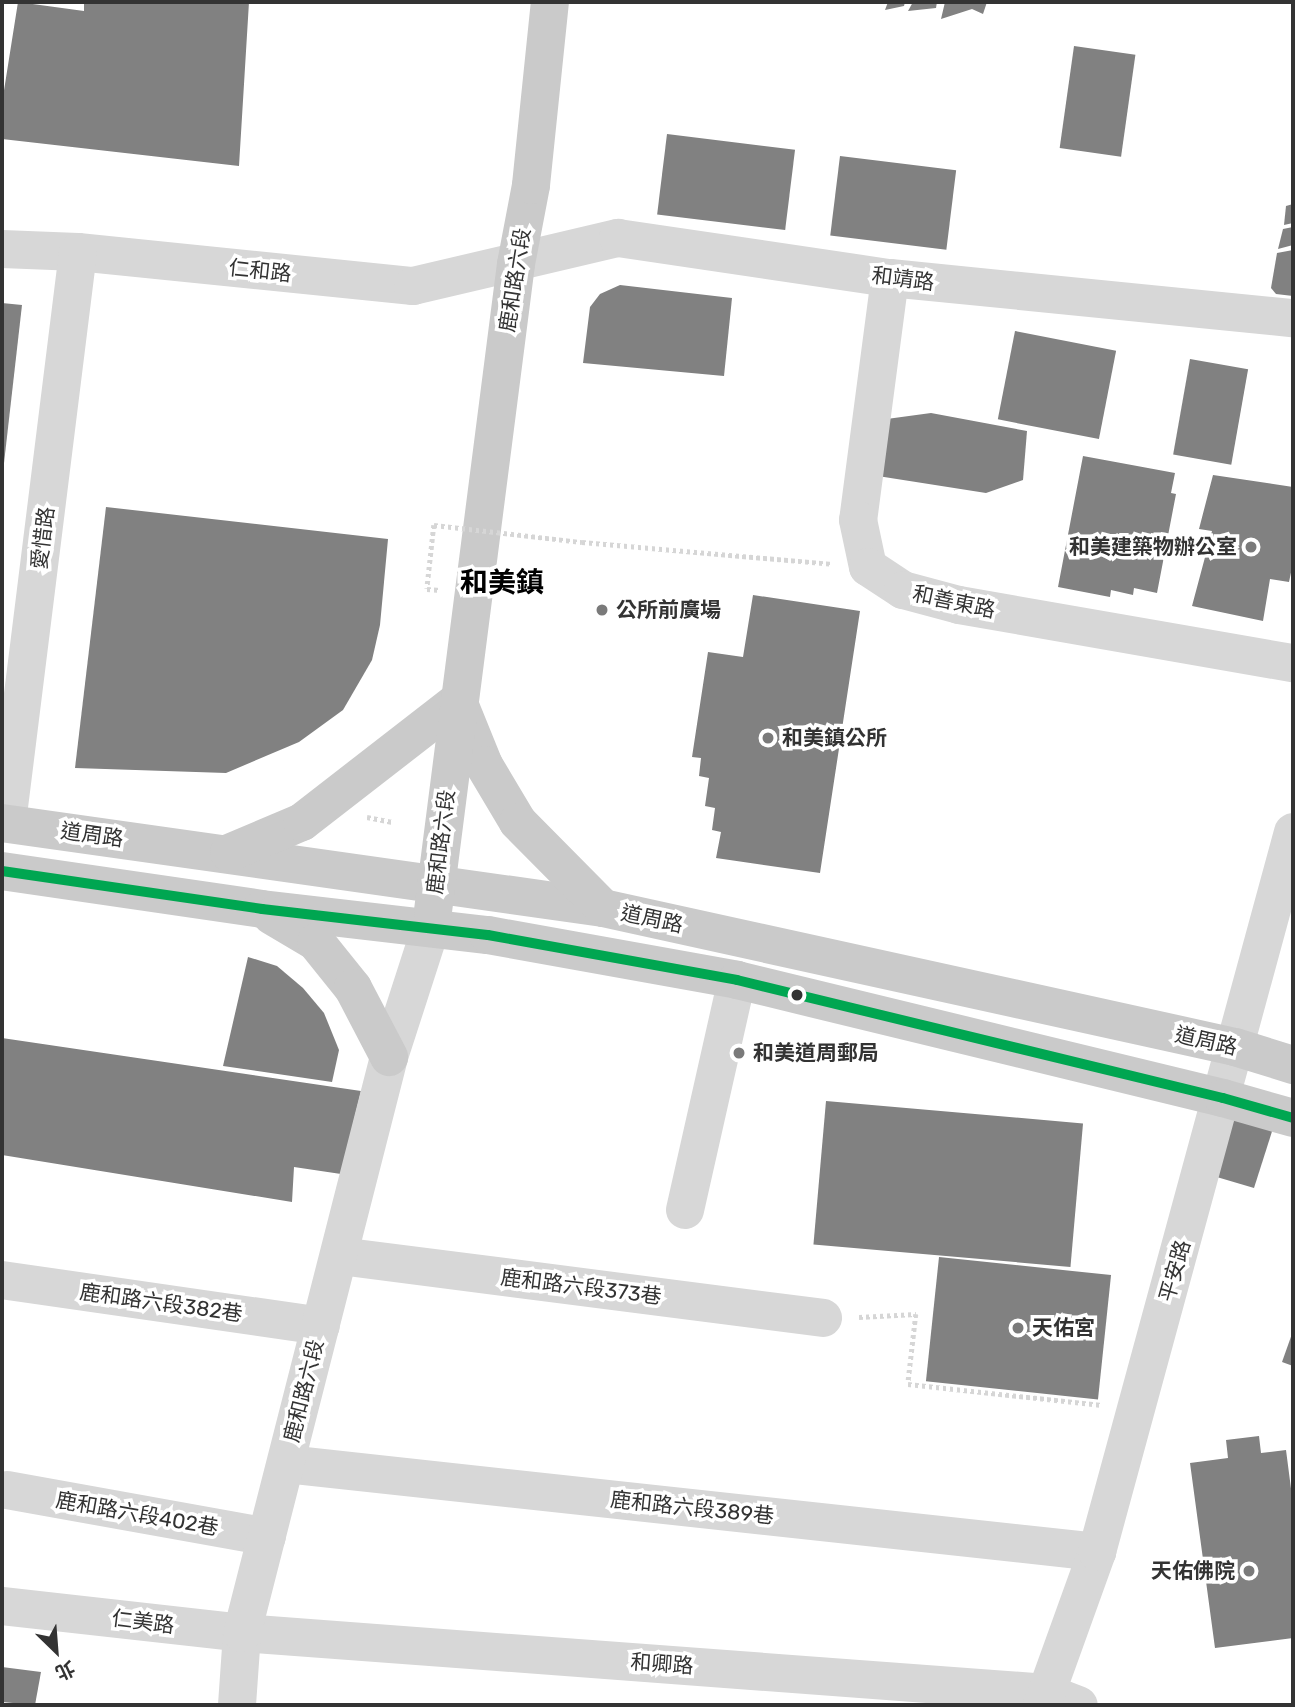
<!DOCTYPE html>
<meta charset="utf-8">
<style>
body{margin:0}
#map{position:relative;width:1295px;height:1707px;overflow:hidden;background:#fff;font-family:Rubik,"Noto Sans TC",sans-serif}
div>[style]{position:absolute}
[style*='--x']{left:calc(var(--x)*1px);top:calc(var(--y)*1px);width:calc(var(--w)*1px);rotate:calc(var(--a)*1deg)}
.building>*{inset:0;background:#818181;transform-origin:0 0}
.path>*{height:4.5px;margin-top:-2.25px;transform-origin:0;background:repeating-linear-gradient(90deg,#d6d6d6 0 3.5px,transparent 0 7px)}
.minor>*{height:38px;margin:-19px;padding:0 19px;transform-origin:19px;border-radius:19px;background:#d7d7d7}
.major>*{height:38px;margin:-19px;padding:0 19px;transform-origin:19px;border-radius:19px;background:#cacaca}
.path-bridge>*{height:4.5px;margin-top:-2.25px;transform-origin:0;background:repeating-linear-gradient(90deg,#d6d6d6 0 3.5px,transparent 0 7px)}
.bus-1>*{height:10px;margin:-5px;padding:0 5px;transform-origin:5px;border-radius:5px;background:#00a651}
.dots>*{width:19px;height:19px;translate:-50% -50%;box-sizing:border-box;border:4px solid #fff;border-radius:50%}
span{translate:-50% -50%;white-space:nowrap;text-align:center;line-height:1.15;-webkit-text-stroke:7px #fff;paint-order:stroke}
.street-label{font-size:21px;color:#333}
.poi-label{font-size:21px;color:#333;font-weight:700}
.right{translate:-100% -50%;text-align:right}
.left{translate:0 -50%;text-align:left}
.district-label{font-size:28px;color:#000;font-weight:700}
.frame{position:absolute;inset:0;border:4px solid #333;pointer-events:none}
.north{position:absolute;left:21px;top:1616px;width:70px;height:70px;-webkit-text-stroke:5px #fff;paint-order:stroke;rotate:155deg;font-size:19px;font-weight:700;line-height:28px;text-align:center;color:#333}
.north::after{content:'';display:block;margin:auto;width:24px;height:32px;background:#333;clip-path:polygon(50% 0,100% 100%,50% 72%,0 100%)}
</style>
<div id="map">
<div class="building">
<i style="clip-path:polygon(18px 2px,84px 11px,84px 2px,249px 2px,239px 166px,2px 139px,2px 103px)"></i>
<i style="clip-path:polygon(888px 2px,905px 2px,904px 6px,885px 10px)"></i>
<i style="clip-path:polygon(913px 2px,937px 2px,936px 8px,908px 11px)"></i>
<i style="clip-path:polygon(945px 2px,987px 2px,983px 14px,972px 9px,941px 19px)"></i>
<i style="left:1074px;top:46px;width:62px;height:103px;rotate:8deg"></i>
<i style="left:667px;top:134px;width:129px;height:81px;rotate:7deg"></i>
<i style="left:840px;top:156px;width:117px;height:80px;rotate:7deg"></i>
<i style="clip-path:polygon(1293px 204px,1293px 223px,1284px 225px,1286px 206px)"></i>
<i style="clip-path:polygon(1293px 227px,1293px 245px,1278px 249px,1283px 229px)"></i>
<i style="clip-path:polygon(1293px 250px,1293px 296px,1276px 294px,1271px 288px,1277px 253px)"></i>
<i style="clip-path:polygon(620px 285px,732px 298px,724px 376px,583px 363px,590px 307px,600px 294px)"></i>
<i style="clip-path:polygon(2px 303px,22px 305px,4px 463px,2px 463px)"></i>
<i style="left:1015px;top:331px;width:103px;height:90px;rotate:11deg"></i>
<i style="left:1190px;top:359px;width:59px;height:97px;rotate:10deg"></i>
<i style="clip-path:polygon(931px 413px,1027px 431px,1023px 480px,986px 493px,865px 474px,872px 421px)"></i>
<i style="clip-path:polygon(1083px 456px,1175px 473px,1171px 493px,1176px 494px,1157px 593px,1134px 588px,1133px 595px,1111px 590px,1110px 597px,1058px 587px)"></i>
<i style="clip-path:polygon(1213px 475px,1293px 487px,1293px 563px,1289px 582px,1270px 579px,1263px 621px,1192px 606px,1212px 531px,1199px 529px)"></i>
<i style="clip-path:polygon(106px 507px,388px 539px,380px 625px,372px 660px,343px 710px,299px 742px,226px 773px,75px 768px)"></i>
<i style="clip-path:polygon(753px 595px,860px 611px,820px 873px,716px 858px,721px 832px,712px 830px,715px 808px,705px 806px,709px 778px,699px 776px,701px 758px,692px 757px,708px 652px,743px 657px)"></i>
<i style="clip-path:polygon(248px 957px,277px 966px,303px 988px,324px 1013px,339px 1050px,332px 1082px,223px 1066px)"></i>
<i style="clip-path:polygon(2px 1038px,361px 1091px,341px 1174px,294px 1167px,292px 1202px,2px 1155px)"></i>
<i style="left:826px;top:1101px;width:258px;height:144px;rotate:5deg"></i>
<i style="clip-path:polygon(1242px 1115px,1275px 1122px,1254px 1188px,1210px 1175px,1224px 1126px)"></i>
<i style="left:939px;top:1257px;width:173px;height:125px;rotate:6deg"></i>
<i style="clip-path:polygon(1293px 1331px,1293px 1366px,1282px 1362px)"></i>
<i style="clip-path:polygon(1259px 1436px,1261px 1453px,1286px 1450px,1293px 1504px,1293px 1638px,1215px 1648px,1190px 1463px,1228px 1458px,1226px 1440px)"></i>
<i style="clip-path:polygon(2px 1667px,41px 1672px,35px 1705px,2px 1702px)"></i>
</div>
<div class="path">
<i style="--x:434;--y:525;--w:64;--a:96.2"></i>
<i style="--x:427;--y:589;--w:13;--a:4"></i>
<i style="--x:582;--y:542;--w:251;--a:5"></i>
<i style="--x:367;--y:817;--w:26;--a:11"></i>
<i style="--x:859;--y:1317;--w:57;--a:-3"></i>
<i style="--x:916;--y:1314;--w:70;--a:96.5"></i>
<i style="--x:908;--y:1384;--w:195;--a:6.2"></i>
</div>
<div class="minor">
<i style="--x:2;--y:249;--w:76;--a:2.3"></i>
<i style="--x:78;--y:252;--w:337;--a:5.8"></i>
<i style="--x:413;--y:286;--w:211;--a:-13.2"></i>
<i style="--x:618;--y:238;--w:275;--a:8.4"></i>
<i style="--x:890;--y:278;--w:405;--a:5.7"></i>
<i style="--x:890;--y:278;--w:244;--a:97.5"></i>
<i style="--x:858;--y:520;--w:48;--a:78"></i>
<i style="--x:868;--y:567;--w:42;--a:33.3"></i>
<i style="--x:903;--y:590;--w:58;--a:15"></i>
<i style="--x:959;--y:605;--w:339;--a:9.9"></i>
<i style="--x:7;--y:823;--w:575;--a:-82.91"></i>
<i style="--x:685;--y:1210;--w:236;--a:-77.3"></i>
<i style="--x:340;--y:1256;--w:487;--a:7.3"></i>
<i style="--x:2;--y:1280;--w:322;--a:8.2"></i>
<i style="--x:286;--y:1464;--w:816;--a:6.19"></i>
<i style="--x:7;--y:1490;--w:264;--a:10.2"></i>
<i style="--x:2;--y:1606;--w:242;--a:6.4"></i>
<i style="--x:242;--y:1633;--w:807;--a:4.26"></i>
<i style="--x:1047;--y:1693;--w:34;--a:21"></i>
<i style="--x:237;--y:1705;--w:72;--a:-86"></i>
<i style="--x:242;--y:1633;--w:594;--a:-75.68"></i>
<i style="--x:389;--y:1057;--w:137;--a:-72.1"></i>
<i style="--x:1042;--y:1705;--w:163;--a:-70.2"></i>
<i style="--x:1097;--y:1552;--w:746;--a:-74.77"></i>
</div>
<div class="major">
<i style="--x:2;--y:823;--w:607;--a:8.05"></i>
<i style="--x:603;--y:908;--w:647;--a:12.4"></i>
<i style="--x:1235;--y:1047;--w:61;--a:17.2"></i>
<i style="--x:229;--y:853;--w:79;--a:-23"></i>
<i style="--x:302;--y:822;--w:197;--a:-37.8"></i>
<i style="--x:458;--y:701;--w:69;--a:67.9"></i>
<i style="--x:484;--y:765;--w:66;--a:59.2"></i>
<i style="--x:518;--y:822;--w:121;--a:45.3"></i>
<i style="--x:2;--y:871;--w:263;--a:8.3"></i>
<i style="--x:262;--y:909;--w:227;--a:6.6"></i>
<i style="--x:488;--y:935;--w:253;--a:10.2"></i>
<i style="--x:737;--y:980;--w:500;--a:13.65"></i>
<i style="--x:1223;--y:1098;--w:73;--a:15.9"></i>
<i style="--x:433;--y:911;--w:652;--a:-82.69"></i>
<i style="--x:516;--y:264;--w:80;--a:-79.2"></i>
<i style="--x:531;--y:185;--w:184;--a:-84.1"></i>
<i style="--x:272;--y:916;--w:51;--a:30.6"></i>
<i style="--x:316;--y:942;--w:59;--a:51.2"></i>
<i style="--x:353;--y:988;--w:78;--a:62.4"></i>
</div>
<div class="path-bridge">
<i style="--x:434;--y:525;--w:149;--a:6.6"></i>
</div>
<div class="bus-1">
<i style="--x:2;--y:871;--w:263;--a:8.3"></i>
<i style="--x:262;--y:909;--w:227;--a:6.6"></i>
<i style="--x:488;--y:935;--w:253;--a:10.2"></i>
<i style="--x:737;--y:980;--w:500;--a:13.65"></i>
<i style="--x:1223;--y:1098;--w:73;--a:15.9"></i>
</div>
<div class="dots">
<i style="left:1251px;top:547px;background:#7a7a7a"></i>
<i style="left:602px;top:610px;background:#7a7a7a"></i>
<i style="left:768px;top:738px;background:#7a7a7a"></i>
<i style="left:797px;top:995px;background:#333"></i>
<i style="left:739px;top:1053px;background:#7a7a7a"></i>
<i style="left:1018px;top:1328px;background:#7a7a7a"></i>
<i style="left:1249px;top:1571px;background:#7a7a7a"></i>
</div>
<div class="street-label">
<span style="left:260px;top:271px;rotate:6deg">仁和路</span>
<span style="left:903px;top:279px;rotate:7deg">和靖路</span>
<span style="left:515px;top:280px;rotate:-81deg">鹿和路六段</span>
<span style="left:43px;top:538px;rotate:-83deg">愛惜路</span>
<span style="left:954px;top:602px;rotate:12deg">和善東路</span>
<span style="left:92px;top:835px;rotate:8deg">道周路</span>
<span style="left:441px;top:842px;rotate:-83deg">鹿和路六段</span>
<span style="left:652px;top:919px;rotate:12deg">道周路</span>
<span style="left:1206px;top:1041px;rotate:13deg">道周路</span>
<span style="left:1175px;top:1271px;rotate:-74deg">平安路</span>
<span style="left:581px;top:1287px;rotate:7deg">鹿和路六段373巷</span>
<span style="left:161px;top:1303px;rotate:8deg">鹿和路六段382巷</span>
<span style="left:304px;top:1391px;rotate:-76deg">鹿和路六段</span>
<span style="left:692px;top:1508px;rotate:6deg">鹿和路六段389巷</span>
<span style="left:137px;top:1514px;rotate:10deg">鹿和路六段402巷</span>
<span style="left:143px;top:1622px;rotate:7deg">仁美路</span>
<span style="left:662px;top:1664px;rotate:4deg">和卿路</span>
</div>
<div class="poi-label">
<span class="right" style="left:1237px;top:547px">和美建築物辦公室</span>
<span class="left" style="left:616px;top:610px">公所前廣場</span>
<span class="left" style="left:782px;top:738px">和美鎮公所</span>
<span class="left" style="left:753px;top:1053px">和美道周郵局</span>
<span class="left" style="left:1032px;top:1328px">天佑宮</span>
<span class="right" style="left:1235px;top:1571px">天佑佛院</span>
</div>
<div class="district-label">
<span style="left:502px;top:583px">和美鎮</span>
</div>
<div class="frame"></div>
<div class="north">北</div>
</div>
